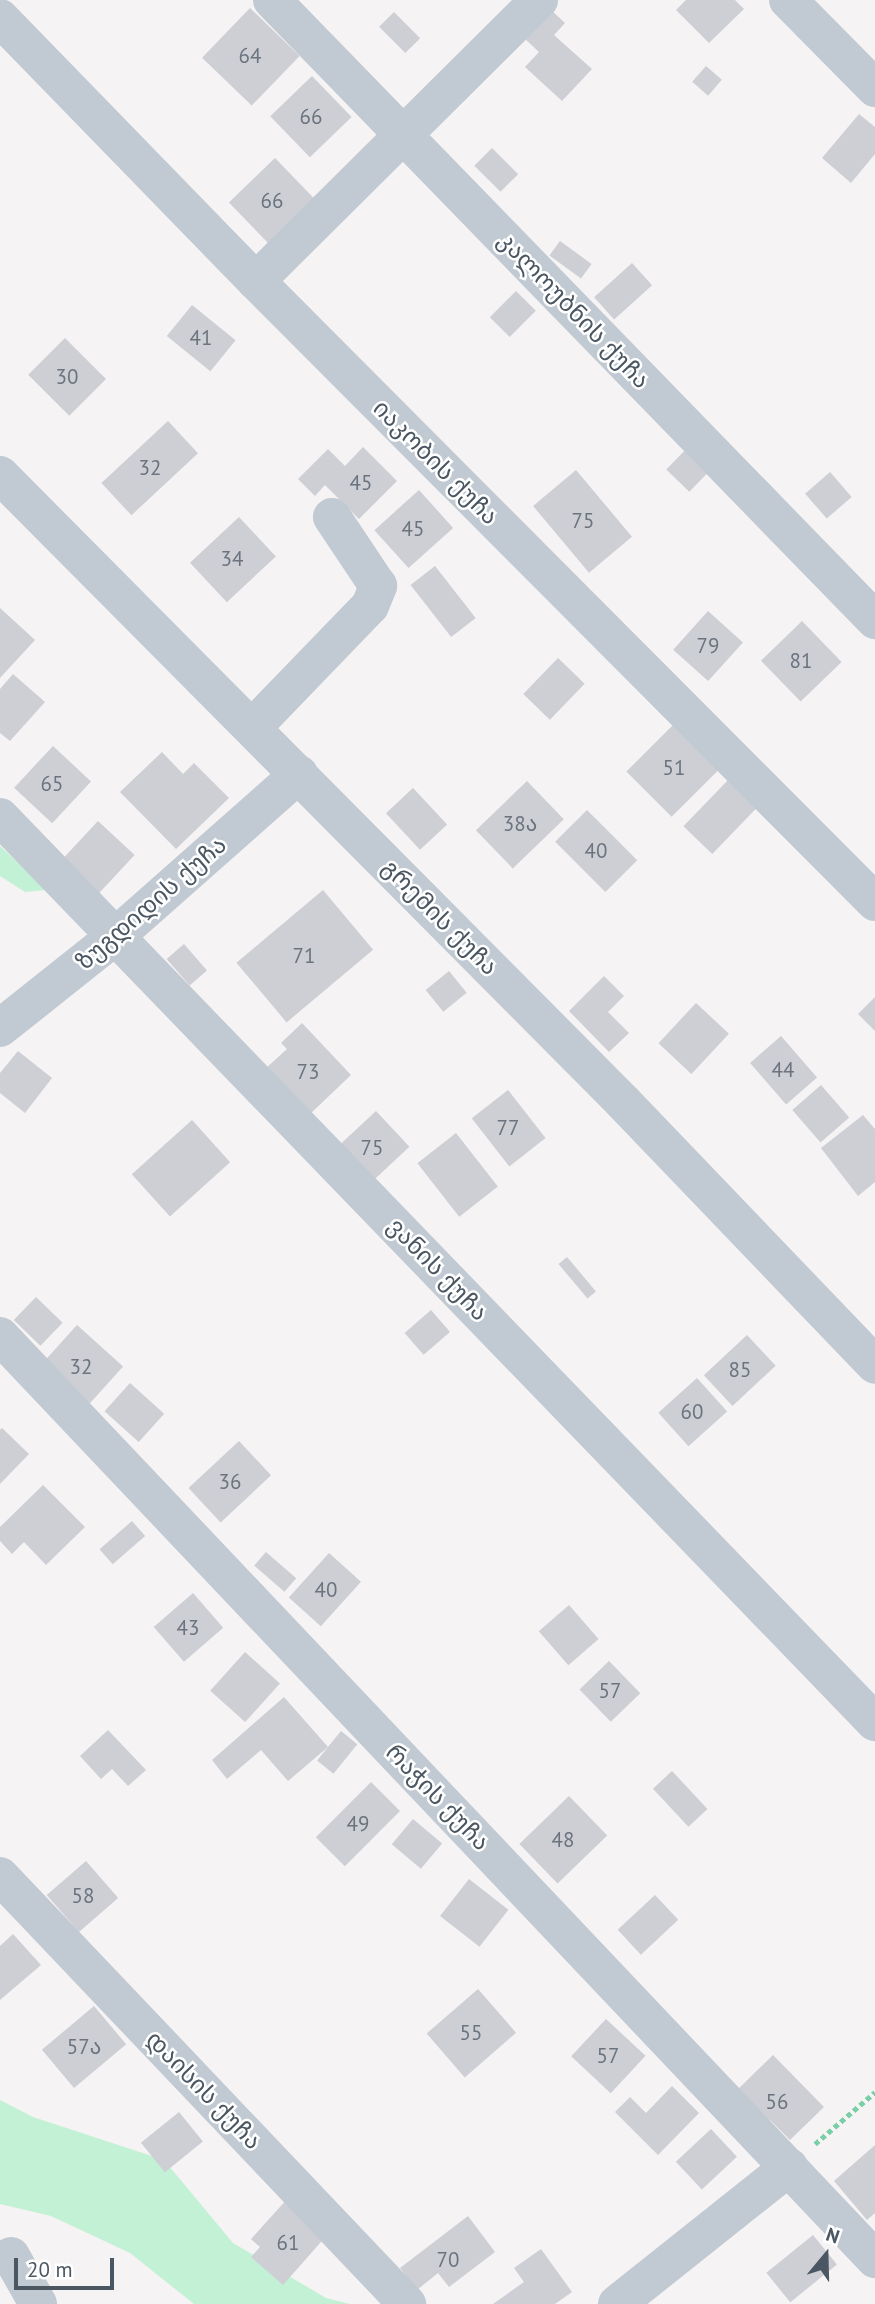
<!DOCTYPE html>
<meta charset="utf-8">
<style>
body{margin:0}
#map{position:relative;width:875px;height:2304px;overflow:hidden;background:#f5f3f3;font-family:"PT Sans","Noto Sans Georgian",sans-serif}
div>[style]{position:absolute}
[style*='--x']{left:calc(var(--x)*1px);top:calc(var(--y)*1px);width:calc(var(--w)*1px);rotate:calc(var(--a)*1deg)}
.green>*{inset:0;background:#c3f1d5}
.building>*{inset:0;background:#cdcfd5;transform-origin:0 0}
.path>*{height:4.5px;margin-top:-2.25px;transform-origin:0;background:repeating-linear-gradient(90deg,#7ad0a6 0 5px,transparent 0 8.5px)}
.minor>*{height:38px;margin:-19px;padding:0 19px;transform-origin:19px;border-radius:19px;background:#c1cad2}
span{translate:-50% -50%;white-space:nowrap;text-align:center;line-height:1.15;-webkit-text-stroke:5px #fff;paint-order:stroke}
.number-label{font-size:21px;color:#6b747e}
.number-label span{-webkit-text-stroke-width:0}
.street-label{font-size:24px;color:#4a5661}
.north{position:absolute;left:791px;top:2220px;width:70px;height:70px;-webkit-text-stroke:5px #fff;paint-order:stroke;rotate:19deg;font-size:19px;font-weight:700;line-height:28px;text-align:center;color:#4a5661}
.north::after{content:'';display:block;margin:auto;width:24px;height:32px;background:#4a5661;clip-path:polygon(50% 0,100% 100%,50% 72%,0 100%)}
.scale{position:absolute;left:14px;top:2258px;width:100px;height:32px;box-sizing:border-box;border:4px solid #4a5661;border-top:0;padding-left:9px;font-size:21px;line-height:24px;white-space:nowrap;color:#4a5661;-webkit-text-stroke:5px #fff;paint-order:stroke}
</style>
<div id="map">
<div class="green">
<i style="clip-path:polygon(0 846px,47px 890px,25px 892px,0 876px)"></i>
<i style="clip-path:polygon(0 2100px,33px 2117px,164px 2160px,233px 2243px,326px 2298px,350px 2304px,194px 2304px,130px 2253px,51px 2216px,0 2204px)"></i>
</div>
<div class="building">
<i style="clip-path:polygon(686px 0,735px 0,744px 9px,709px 43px,676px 10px)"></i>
<i style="left:250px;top:8px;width:69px;height:69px;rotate:44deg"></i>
<i style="clip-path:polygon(550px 9px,565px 23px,554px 35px,592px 69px,562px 101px,525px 67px,539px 52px,524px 38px)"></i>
<i style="left:394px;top:12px;width:37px;height:21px;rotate:45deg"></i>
<i style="left:706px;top:66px;width:21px;height:21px;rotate:41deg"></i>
<i style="left:312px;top:76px;width:57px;height:58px;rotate:46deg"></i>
<i style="clip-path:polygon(859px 114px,875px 127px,875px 154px,851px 183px,822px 158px)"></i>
<i style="left:492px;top:148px;width:37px;height:25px;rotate:45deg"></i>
<i style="left:275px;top:158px;width:58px;height:64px;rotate:46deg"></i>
<i style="left:560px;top:241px;width:39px;height:18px;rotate:36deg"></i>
<i style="left:632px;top:263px;width:30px;height:51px;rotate:48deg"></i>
<i style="left:516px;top:291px;width:28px;height:37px;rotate:45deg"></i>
<i style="left:192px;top:305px;width:56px;height:40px;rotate:39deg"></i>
<i style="left:65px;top:338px;width:58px;height:52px;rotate:45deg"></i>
<i style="left:168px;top:421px;width:44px;height:91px;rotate:47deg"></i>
<i style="left:692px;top:443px;width:32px;height:37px;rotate:44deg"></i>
<i style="clip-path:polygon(363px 447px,397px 481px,359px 519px,325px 485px,315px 496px,298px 479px,328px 449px,345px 466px)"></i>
<i style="left:576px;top:470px;width:87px;height:56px;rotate:50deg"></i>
<i style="left:830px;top:472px;width:33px;height:33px;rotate:49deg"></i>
<i style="left:419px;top:490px;width:51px;height:60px;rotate:48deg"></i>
<i style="left:239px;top:517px;width:54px;height:67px;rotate:47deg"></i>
<i style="left:435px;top:566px;width:66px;height:31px;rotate:52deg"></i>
<i style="clip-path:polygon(0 608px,35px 640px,0 678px)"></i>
<i style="left:708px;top:611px;width:47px;height:52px;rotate:42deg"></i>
<i style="left:802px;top:621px;width:57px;height:57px;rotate:46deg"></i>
<i style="left:558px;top:658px;width:37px;height:50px;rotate:44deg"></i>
<i style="clip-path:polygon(13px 674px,45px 702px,10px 741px,0 733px,0 689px)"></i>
<i style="left:678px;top:720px;width:64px;height:73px;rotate:45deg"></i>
<i style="left:53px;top:746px;width:52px;height:57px;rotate:43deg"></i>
<i style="clip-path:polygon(162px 752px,183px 774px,194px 763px,229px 798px,176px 849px,120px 792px)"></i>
<i style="left:730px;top:778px;width:40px;height:67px;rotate:44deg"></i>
<i style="left:527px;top:781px;width:53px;height:71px;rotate:46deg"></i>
<i style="left:413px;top:788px;width:50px;height:37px;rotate:47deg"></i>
<i style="left:587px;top:810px;width:71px;height:45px;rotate:45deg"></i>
<i style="left:98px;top:821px;width:50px;height:56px;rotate:43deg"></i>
<i style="left:323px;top:890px;width:78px;height:113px;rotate:50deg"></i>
<i style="left:184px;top:944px;width:35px;height:23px;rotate:49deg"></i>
<i style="left:449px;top:971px;width:28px;height:30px;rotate:51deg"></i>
<i style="clip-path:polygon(604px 976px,624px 996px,608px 1012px,629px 1033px,609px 1052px,569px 1011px)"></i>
<i style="clip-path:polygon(875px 997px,875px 1031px,858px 1014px)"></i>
<i style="left:696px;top:1003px;width:45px;height:55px;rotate:43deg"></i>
<i style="clip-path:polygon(302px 1023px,351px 1075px,309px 1115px,265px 1069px,287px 1049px,281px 1043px)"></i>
<i style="left:781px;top:1036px;width:55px;height:41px;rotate:49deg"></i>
<i style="clip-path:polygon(18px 1051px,52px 1078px,25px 1113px,0 1093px,0 1073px)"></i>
<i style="left:821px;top:1085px;width:43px;height:38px;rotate:49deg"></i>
<i style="left:508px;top:1090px;width:61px;height:46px;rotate:52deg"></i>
<i style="left:376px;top:1111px;width:49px;height:55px;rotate:47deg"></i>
<i style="clip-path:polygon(863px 1115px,875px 1129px,875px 1182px,858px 1196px,821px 1148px)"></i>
<i style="left:192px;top:1120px;width:57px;height:81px;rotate:48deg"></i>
<i style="left:456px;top:1133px;width:68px;height:49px;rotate:52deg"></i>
<i style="left:567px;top:1257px;width:45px;height:11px;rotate:50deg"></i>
<i style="left:36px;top:1297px;width:37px;height:32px;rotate:44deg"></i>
<i style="left:431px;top:1310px;width:29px;height:35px;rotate:49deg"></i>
<i style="left:77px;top:1325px;width:62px;height:58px;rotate:42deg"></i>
<i style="left:747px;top:1335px;width:42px;height:59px;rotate:47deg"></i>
<i style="left:697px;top:1378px;width:45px;height:52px;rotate:48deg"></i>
<i style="left:130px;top:1383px;width:46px;height:38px;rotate:42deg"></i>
<i style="clip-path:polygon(2px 1428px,29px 1454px,0 1484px,0 1430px)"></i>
<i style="left:239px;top:1441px;width:47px;height:69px;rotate:47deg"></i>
<i style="clip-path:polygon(43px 1485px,85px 1527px,46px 1565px,24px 1542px,12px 1554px,0 1541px,0 1527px)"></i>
<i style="left:132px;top:1521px;width:20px;height:43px;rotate:49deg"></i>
<i style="left:266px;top:1552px;width:40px;height:18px;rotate:41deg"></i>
<i style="left:329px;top:1553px;width:43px;height:60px;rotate:42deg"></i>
<i style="left:193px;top:1593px;width:46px;height:52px;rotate:49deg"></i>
<i style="left:569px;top:1605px;width:45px;height:40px;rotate:49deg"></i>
<i style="left:245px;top:1652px;width:47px;height:52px;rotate:42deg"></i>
<i style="left:609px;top:1661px;width:45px;height:41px;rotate:46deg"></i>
<i style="clip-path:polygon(284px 1697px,328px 1747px,288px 1781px,261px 1750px,227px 1779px,212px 1760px)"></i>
<i style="clip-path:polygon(108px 1730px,146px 1770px,128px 1786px,112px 1769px,101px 1779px,80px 1756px)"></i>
<i style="left:341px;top:1731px;width:21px;height:38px;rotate:39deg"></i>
<i style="left:672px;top:1771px;width:52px;height:26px;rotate:47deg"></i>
<i style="left:371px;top:1782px;width:41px;height:78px;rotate:45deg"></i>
<i style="left:569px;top:1796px;width:55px;height:69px;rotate:46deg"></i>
<i style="left:413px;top:1819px;width:38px;height:33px;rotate:40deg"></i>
<i style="left:86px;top:1861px;width:49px;height:52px;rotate:49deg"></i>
<i style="left:469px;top:1879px;width:50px;height:47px;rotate:38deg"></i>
<i style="left:655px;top:1895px;width:34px;height:51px;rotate:47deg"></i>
<i style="clip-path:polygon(13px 1934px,41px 1965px,0 2000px,0 1946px)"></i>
<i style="left:478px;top:1989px;width:58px;height:68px;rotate:49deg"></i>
<i style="left:94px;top:2006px;width:50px;height:68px;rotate:50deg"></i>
<i style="left:606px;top:2019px;width:54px;height:51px;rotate:43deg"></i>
<i style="clip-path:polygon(773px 2055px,824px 2107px,790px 2140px,770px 2120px,762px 2128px,730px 2097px)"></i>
<i style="clip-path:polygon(672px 2086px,699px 2113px,658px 2155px,615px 2112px,630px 2097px,646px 2113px)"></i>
<i style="left:179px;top:2112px;width:38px;height:49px;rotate:51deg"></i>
<i style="left:711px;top:2129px;width:38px;height:48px;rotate:47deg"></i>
<i style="clip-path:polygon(875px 2145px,875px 2213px,867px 2220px,834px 2181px)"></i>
<i style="clip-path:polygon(288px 2198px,328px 2234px,283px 2285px,251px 2257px,260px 2247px,251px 2239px)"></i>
<i style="clip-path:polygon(468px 2216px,495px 2252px,449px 2287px,438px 2273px,417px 2290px,400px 2268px)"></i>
<i style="left:813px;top:2235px;width:38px;height:60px;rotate:51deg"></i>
<i style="clip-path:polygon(541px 2249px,572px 2292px,555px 2304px,493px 2304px,524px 2282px,514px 2268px)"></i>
</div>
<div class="path">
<i style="--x:815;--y:2144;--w:79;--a:-40.9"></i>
</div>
<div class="minor">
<i style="--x:272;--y:0;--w:865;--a:45.8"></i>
<i style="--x:788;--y:0;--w:124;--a:45.3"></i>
<i style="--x:0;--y:18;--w:367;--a:45.8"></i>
<i style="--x:256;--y:281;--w:877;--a:45.09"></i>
<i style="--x:256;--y:281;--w:399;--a:-44.8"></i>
<i style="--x:0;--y:475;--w:884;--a:45.18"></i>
<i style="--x:623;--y:1102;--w:364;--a:46.2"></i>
<i style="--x:253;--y:727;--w:168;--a:-46"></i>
<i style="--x:370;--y:606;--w:22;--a:-68"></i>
<i style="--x:378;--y:586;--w:83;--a:-123.7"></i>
<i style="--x:0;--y:817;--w:1259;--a:45.97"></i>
<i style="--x:0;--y:1028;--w:149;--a:-38.5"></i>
<i style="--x:117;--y:935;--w:243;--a:-41.5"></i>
<i style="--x:0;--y:1336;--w:1272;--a:46.53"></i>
<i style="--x:0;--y:1876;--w:591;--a:46.44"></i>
<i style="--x:11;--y:2256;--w:55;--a:60.6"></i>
<i style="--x:617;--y:2304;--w:220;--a:-38.5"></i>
</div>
<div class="number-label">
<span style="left:250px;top:56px">64</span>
<span style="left:311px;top:117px">66</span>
<span style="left:272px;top:201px">66</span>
<span style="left:201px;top:338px">41</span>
<span style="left:67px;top:377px">30</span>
<span style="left:150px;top:468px">32</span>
<span style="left:361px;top:483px">45</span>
<span style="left:583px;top:521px">75</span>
<span style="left:413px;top:529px">45</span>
<span style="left:232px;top:559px">34</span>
<span style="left:708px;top:646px">79</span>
<span style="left:801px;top:661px">81</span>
<span style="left:674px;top:768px">51</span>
<span style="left:52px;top:784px">65</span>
<span style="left:520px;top:824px">38ა</span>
<span style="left:596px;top:851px">40</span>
<span style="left:304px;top:956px">71</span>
<span style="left:783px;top:1070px">44</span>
<span style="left:308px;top:1072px">73</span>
<span style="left:508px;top:1128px">77</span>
<span style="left:372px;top:1148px">75</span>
<span style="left:81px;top:1367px">32</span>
<span style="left:740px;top:1370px">85</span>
<span style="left:692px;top:1412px">60</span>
<span style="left:230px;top:1482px">36</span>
<span style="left:326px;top:1590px">40</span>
<span style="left:188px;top:1628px">43</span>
<span style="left:610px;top:1691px">57</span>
<span style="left:358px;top:1824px">49</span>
<span style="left:563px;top:1840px">48</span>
<span style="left:83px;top:1896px">58</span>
<span style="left:471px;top:2033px">55</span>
<span style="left:84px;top:2047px">57ა</span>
<span style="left:608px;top:2056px">57</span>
<span style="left:777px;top:2102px">56</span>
<span style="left:288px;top:2243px">61</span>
<span style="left:448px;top:2260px">70</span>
</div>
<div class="street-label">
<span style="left:574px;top:310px;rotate:46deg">კალოუბნის ქუჩა</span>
<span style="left:436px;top:462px;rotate:45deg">იაკობის ქუჩა</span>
<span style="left:151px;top:903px;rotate:-41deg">ზუგდიდის ქუჩა</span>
<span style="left:440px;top:917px;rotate:45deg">გრემის ქუჩა</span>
<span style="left:438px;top:1269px;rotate:46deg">ვანის ქუჩა</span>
<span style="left:438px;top:1797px;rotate:46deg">რაჭის ქუჩა</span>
<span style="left:204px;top:2090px;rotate:46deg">დაისის ქუჩა</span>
</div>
<div class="north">N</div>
<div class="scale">20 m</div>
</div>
